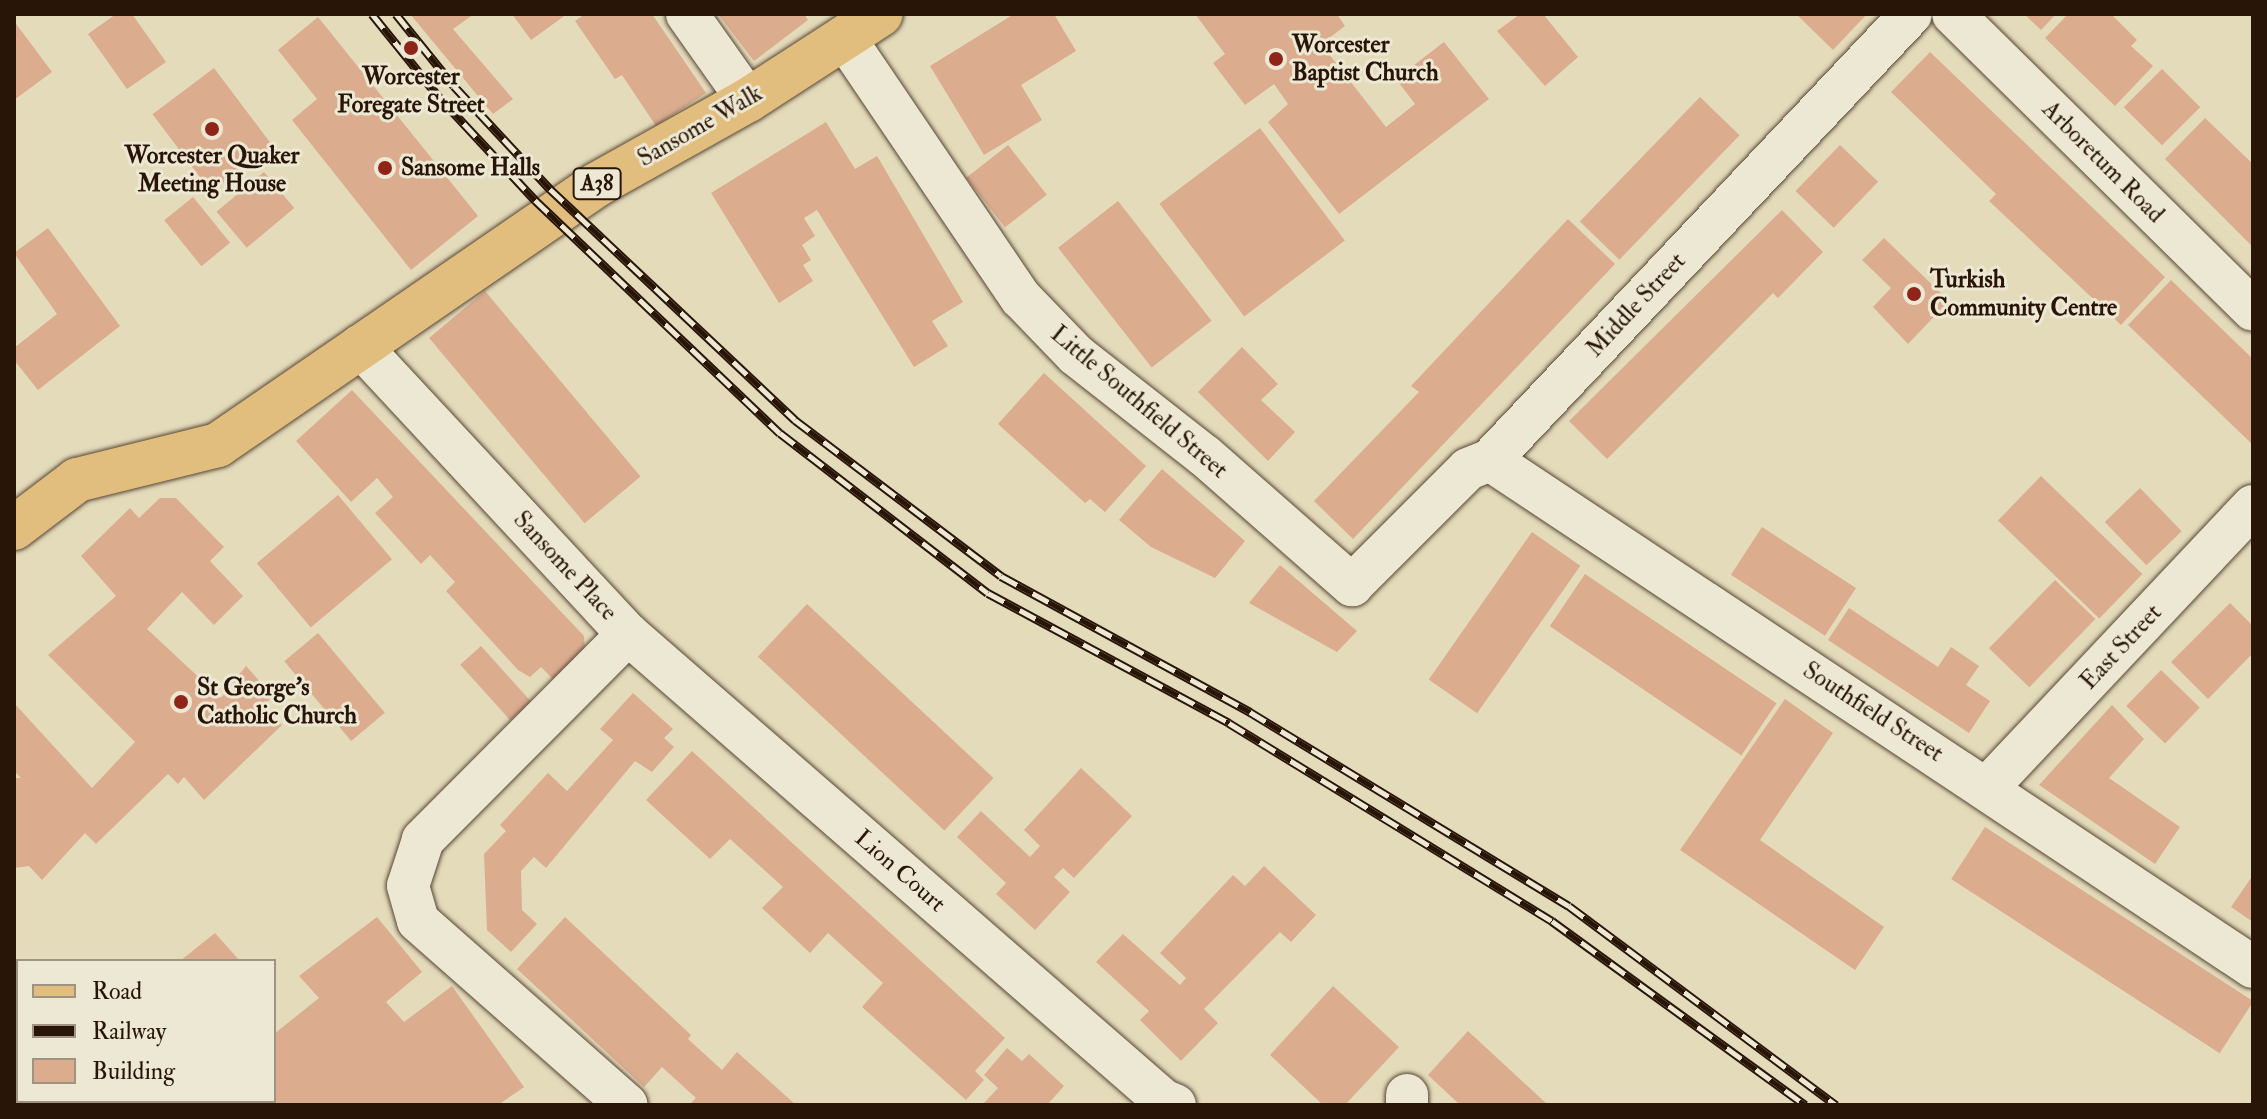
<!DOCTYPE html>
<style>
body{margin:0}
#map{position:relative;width:2267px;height:1119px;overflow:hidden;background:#e4dbbb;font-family:"IM FELL Double Pica",serif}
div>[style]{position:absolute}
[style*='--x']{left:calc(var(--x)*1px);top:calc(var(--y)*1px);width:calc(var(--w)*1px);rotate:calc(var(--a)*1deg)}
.building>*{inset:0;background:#dcac8f;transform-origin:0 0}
.roads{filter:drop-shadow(0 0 2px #584634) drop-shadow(0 0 2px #584634)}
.street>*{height:42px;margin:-21px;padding:0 21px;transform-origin:21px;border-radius:21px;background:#ede8d3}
.primary>*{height:44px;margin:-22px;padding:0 22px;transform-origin:22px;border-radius:22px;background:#e2be7e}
.rail>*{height:9px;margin-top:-4.5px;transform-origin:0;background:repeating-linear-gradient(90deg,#ede8d3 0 18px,#291507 0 36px);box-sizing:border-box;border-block:2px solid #291507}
.dots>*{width:22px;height:22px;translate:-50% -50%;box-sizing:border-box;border:4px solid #ede8d3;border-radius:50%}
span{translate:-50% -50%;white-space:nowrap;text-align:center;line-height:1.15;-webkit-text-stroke:6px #ede8d3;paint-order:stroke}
.shield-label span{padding:2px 6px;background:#ede8d3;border:2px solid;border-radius:6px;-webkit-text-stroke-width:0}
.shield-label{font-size:22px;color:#291507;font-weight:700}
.poi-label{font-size:24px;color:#291507;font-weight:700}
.left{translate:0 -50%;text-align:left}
.street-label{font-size:24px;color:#291507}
.frame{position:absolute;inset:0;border:16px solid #291507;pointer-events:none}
.legend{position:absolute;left:16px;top:959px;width:260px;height:144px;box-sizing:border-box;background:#ede8d3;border:2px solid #9f9481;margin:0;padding:10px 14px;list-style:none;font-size:24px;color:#291507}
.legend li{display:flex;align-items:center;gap:16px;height:40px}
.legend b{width:40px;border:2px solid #9f9481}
</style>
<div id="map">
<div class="building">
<i style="clip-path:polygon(116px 14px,132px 14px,166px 62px,127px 89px,88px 34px)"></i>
<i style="clip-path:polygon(410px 14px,474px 14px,453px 29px,513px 99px,493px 114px)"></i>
<i style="clip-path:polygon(512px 14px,567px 14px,531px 40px)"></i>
<i style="clip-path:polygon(585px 14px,652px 14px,706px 93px,656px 126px,622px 75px,615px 79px,575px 21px)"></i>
<i style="clip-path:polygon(718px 14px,804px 14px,808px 20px,754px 61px)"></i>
<i style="clip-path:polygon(1014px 14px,1054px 14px,1076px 51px,1021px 85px,1042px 120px,984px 155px,930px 66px)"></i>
<i style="clip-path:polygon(1195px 14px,1337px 14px,1345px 26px,1321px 44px,1386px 127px,1415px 104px,1396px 79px,1444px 42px,1489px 99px,1339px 214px,1268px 122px,1288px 104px,1274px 84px,1245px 105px,1213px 63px,1225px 54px)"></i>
<i style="clip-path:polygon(1520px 14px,1543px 14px,1578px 57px,1545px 86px,1497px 31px)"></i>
<i style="clip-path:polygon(1796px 14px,1867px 14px,1833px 50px)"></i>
<i style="clip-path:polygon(2024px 14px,2056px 14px,2041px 30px)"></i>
<i style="clip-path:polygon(2068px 14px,2111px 14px,2137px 40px,2131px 46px,2153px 66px,2115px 106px,2045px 38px)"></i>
<i style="clip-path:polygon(318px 17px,478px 216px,411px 270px,292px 120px,317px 99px,278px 50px)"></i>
<i style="clip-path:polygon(14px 21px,52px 72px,14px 100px)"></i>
<i style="clip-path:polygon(1930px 52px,2165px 277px,2121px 325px,1989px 201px,1996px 194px,1891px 92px)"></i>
<i style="left:214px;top:68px;width:97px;height:77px;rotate:53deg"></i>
<i style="left:2162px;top:69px;width:54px;height:54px;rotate:45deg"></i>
<i style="left:1700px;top:97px;width:55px;height:173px;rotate:44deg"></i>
<i style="clip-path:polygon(2205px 118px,2253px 164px,2253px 247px,2165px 159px)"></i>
<i style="clip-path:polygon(826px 122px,855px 169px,877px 156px,963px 302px,932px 321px,948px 346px,914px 367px,817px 210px,804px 218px,815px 236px,802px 245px,811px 260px,803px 265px,813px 281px,779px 303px,711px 193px)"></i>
<i style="left:1260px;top:128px;width:141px;height:126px;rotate:53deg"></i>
<i style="left:1008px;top:145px;width:63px;height:53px;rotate:52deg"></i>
<i style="left:1840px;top:145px;width:53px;height:64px;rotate:44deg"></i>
<i style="left:264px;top:172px;width:47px;height:62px;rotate:50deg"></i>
<i style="left:193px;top:197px;width:59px;height:37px;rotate:51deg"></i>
<i style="left:1118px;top:201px;width:152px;height:76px;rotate:52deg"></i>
<i style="clip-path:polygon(1782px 210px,1823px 252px,1778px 298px,1773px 293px,1607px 459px,1569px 421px)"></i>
<i style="clip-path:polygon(1568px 219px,1615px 264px,1353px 539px,1314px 501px,1419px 392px,1411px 386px)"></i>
<i style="clip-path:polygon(48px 228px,120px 326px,38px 390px,14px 360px,14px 348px,57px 314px,14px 253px)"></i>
<i style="clip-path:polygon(1884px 238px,1949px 301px,1908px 344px,1873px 307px,1891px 288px,1862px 260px)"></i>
<i style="clip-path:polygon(2171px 280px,2253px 359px,2253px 445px,2128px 325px)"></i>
<i style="left:485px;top:291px;width:242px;height:73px;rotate:50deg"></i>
<i style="clip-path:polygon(1242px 347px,1278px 384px,1261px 400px,1295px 432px,1268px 461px,1198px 392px)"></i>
<i style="clip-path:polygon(1044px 373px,1146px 466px,1105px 512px,1090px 499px,1085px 503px,998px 424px)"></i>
<i style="clip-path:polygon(352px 390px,584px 636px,585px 649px,553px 679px,541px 667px,530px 677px,518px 670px,446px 591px,455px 582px,430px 555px,421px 564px,375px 513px,393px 497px,377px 478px,351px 502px,296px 441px)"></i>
<i style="clip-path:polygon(1162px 469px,1245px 541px,1215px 578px,1151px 547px,1119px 520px)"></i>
<i style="left:2041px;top:476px;width:141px;height:62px;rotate:44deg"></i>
<i style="left:2140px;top:488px;width:60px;height:49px;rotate:46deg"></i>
<i style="left:338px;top:495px;width:84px;height:106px;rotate:50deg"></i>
<i style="clip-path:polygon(160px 498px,176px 498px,224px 547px,210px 561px,243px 596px,214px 625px,182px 592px,147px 629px,221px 698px,246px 666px,273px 696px,263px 706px,282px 725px,204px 800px,184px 777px,178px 784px,168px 774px,96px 844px,85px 833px,42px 880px,29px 866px,14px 868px,14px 778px,21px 778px,14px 771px,14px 703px,92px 788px,135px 742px,48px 655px,116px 596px,81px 556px,130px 508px,139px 518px)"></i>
<i style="left:1762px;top:527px;width:112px;height:57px;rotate:33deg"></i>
<i style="left:1532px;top:532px;width:59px;height:180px;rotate:35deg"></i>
<i style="clip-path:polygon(1280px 565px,1357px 631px,1337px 652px,1249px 603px)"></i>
<i style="left:1585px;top:574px;width:231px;height:63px;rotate:34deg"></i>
<i style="left:2055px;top:580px;width:56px;height:95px;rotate:44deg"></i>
<i style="clip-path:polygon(2230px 603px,2253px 626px,2253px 653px,2208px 699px,2171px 662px)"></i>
<i style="left:807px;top:604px;width:255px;height:72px;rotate:43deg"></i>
<i style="clip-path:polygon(1849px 608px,1938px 667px,1951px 647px,1979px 666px,1966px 685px,1990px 701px,1969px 733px,1828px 640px)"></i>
<i style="left:318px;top:633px;width:104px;height:44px;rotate:50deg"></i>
<i style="left:481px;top:646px;width:75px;height:28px;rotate:48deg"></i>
<i style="left:2161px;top:670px;width:54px;height:50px;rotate:44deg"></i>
<i style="clip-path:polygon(633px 693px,673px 729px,664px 738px,674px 747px,652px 772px,635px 761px,546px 868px,534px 857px,521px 871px,522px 910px,537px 924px,511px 952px,487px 930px,484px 854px,506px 831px,500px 825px,548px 773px,567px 791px,613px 740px,600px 729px)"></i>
<i style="clip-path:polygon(1785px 699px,1833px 733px,1760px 840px,1884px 927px,1855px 970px,1680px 850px)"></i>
<i style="clip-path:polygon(2112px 705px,2144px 739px,2109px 778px,2180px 827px,2155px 864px,2039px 785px)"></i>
<i style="clip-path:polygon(692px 751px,1005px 1038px,975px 1071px,984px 1080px,966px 1100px,862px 1007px,883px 983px,828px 933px,810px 953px,762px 908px,783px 887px,730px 839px,710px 859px,646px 800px)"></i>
<i style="clip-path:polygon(1081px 768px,1132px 816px,1074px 878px,1063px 868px,1054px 877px,1070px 892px,1035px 930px,996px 894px,1006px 883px,957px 837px,981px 811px,1030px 857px,1040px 846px,1024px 830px)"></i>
<i style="left:1985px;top:827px;width:320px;height:62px;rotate:33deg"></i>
<i style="clip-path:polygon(1264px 866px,1316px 915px,1291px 942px,1280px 932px,1212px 1001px,1204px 1009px,1218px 1023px,1181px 1061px,1140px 1020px,1149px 1011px,1096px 962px,1123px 934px,1180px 985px,1186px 978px,1160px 953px,1233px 875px,1245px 886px)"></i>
<i style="clip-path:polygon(2253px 875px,2253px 922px,2231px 907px)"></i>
<i style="clip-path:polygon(377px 917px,422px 972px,386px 1002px,404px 1022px,452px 986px,524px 1087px,498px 1105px,212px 1105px,209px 1101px,274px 1101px,274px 1034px,319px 998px,299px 976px)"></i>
<i style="clip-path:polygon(565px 917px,691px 1035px,688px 1039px,722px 1070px,737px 1052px,796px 1105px,689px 1105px,696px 1098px,662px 1067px,644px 1087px,517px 969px)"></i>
<i style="clip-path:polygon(215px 933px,240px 961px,180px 961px)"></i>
<i style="clip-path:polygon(1333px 986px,1399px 1047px,1345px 1105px,1323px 1105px,1270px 1055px)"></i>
<i style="clip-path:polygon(18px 987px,18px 1052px,14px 1048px)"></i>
<i style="clip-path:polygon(1468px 1031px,1548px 1105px,1460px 1105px,1428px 1075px)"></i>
<i style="clip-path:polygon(1007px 1048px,1022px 1061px,1029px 1054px,1064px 1086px,1047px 1105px,982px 1105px,998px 1088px,984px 1075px)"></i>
<i style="clip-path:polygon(60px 1101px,139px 1101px,135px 1105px)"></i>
</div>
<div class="roads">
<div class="street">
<i style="--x:687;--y:14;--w:105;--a:54.7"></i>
<i style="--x:1953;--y:14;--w:421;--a:44.6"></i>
<i style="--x:844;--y:37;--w:315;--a:55.9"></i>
<i style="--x:1021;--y:298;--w:79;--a:46"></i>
<i style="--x:1076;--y:355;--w:164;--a:38.1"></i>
<i style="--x:1205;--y:456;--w:196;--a:41.3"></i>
<i style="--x:1352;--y:585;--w:164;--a:-45"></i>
<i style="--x:1468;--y:469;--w:24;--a:-22"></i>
<i style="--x:1490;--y:460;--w:613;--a:-46.65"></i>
<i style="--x:360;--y:346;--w:393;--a:47.1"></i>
<i style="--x:628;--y:634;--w:291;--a:134.9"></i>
<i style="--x:423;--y:840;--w:48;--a:108.1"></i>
<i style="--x:408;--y:886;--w:36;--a:74"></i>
<i style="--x:418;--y:921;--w:278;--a:41.4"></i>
<i style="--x:1490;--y:460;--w:916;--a:33.6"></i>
<i style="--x:628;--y:634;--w:709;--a:41.06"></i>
<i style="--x:1163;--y:1100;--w:13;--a:23"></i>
<i style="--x:1988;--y:787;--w:386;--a:-46.7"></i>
<i style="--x:14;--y:1100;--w:6;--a:51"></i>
<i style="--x:1407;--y:1105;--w:10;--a:-90"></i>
</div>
<div class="primary">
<i style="--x:14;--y:528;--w:79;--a:-37.3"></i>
<i style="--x:77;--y:480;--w:145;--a:-13.9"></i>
<i style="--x:218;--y:445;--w:459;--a:-34.5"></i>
<i style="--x:596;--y:185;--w:174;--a:-29.2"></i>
<i style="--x:748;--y:100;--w:158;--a:-32.9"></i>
</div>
</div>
<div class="rail">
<i style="--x:372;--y:14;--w:107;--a:51.1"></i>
<i style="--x:439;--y:97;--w:141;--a:47"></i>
<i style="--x:535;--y:200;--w:338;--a:43.6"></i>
<i style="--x:780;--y:433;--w:262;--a:37.6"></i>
<i style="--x:988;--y:593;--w:274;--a:28.3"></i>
<i style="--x:1229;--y:723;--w:379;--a:31.5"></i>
<i style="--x:1552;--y:921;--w:313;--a:36"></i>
<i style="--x:396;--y:14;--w:92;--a:51.1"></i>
<i style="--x:454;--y:86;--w:141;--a:47"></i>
<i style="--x:550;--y:189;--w:337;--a:43.3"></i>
<i style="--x:795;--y:420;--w:258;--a:37.1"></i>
<i style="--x:1001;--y:576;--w:284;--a:28.6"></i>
<i style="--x:1250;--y:712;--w:373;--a:31.3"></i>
<i style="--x:1569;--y:906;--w:333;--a:36.7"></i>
</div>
<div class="dots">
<i style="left:411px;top:48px;background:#8f2418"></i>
<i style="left:1276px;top:59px;background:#8f2418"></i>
<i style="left:212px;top:129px;background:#8f2418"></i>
<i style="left:385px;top:168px;background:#8f2418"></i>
<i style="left:1914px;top:294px;background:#8f2418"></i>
<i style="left:181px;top:702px;background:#8f2418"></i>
</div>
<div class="shield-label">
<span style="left:597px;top:184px">A38</span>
</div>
<div class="poi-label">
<span class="left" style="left:1292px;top:59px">Worcester<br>Baptist Church</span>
<span style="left:411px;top:91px">Worcester<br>Foregate Street</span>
<span style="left:212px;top:170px">Worcester Quaker<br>Meeting House</span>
<span class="left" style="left:401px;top:168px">Sansome Halls</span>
<span class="left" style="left:1930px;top:294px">Turkish<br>Community Centre</span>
<span class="left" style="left:197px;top:702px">St George's<br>Catholic Church</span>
</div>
<div class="street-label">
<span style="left:700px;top:126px;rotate:-30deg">Sansome Walk</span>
<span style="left:2103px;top:162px;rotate:45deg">Arboretum Road</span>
<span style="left:1636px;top:305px;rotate:-47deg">Middle Street</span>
<span style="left:1139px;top:402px;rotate:40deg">Little Southfield Street</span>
<span style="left:565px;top:566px;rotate:47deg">Sansome Place</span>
<span style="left:2121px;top:647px;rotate:-47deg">East Street</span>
<span style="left:1873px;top:712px;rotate:33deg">Southfield Street</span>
<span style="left:900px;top:871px;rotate:41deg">Lion Court</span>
</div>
<div class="frame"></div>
<ul class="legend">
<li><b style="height:10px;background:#e2be7e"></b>Road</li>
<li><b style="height:10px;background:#291507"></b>Railway</li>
<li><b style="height:22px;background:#dcac8f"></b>Building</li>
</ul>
</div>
